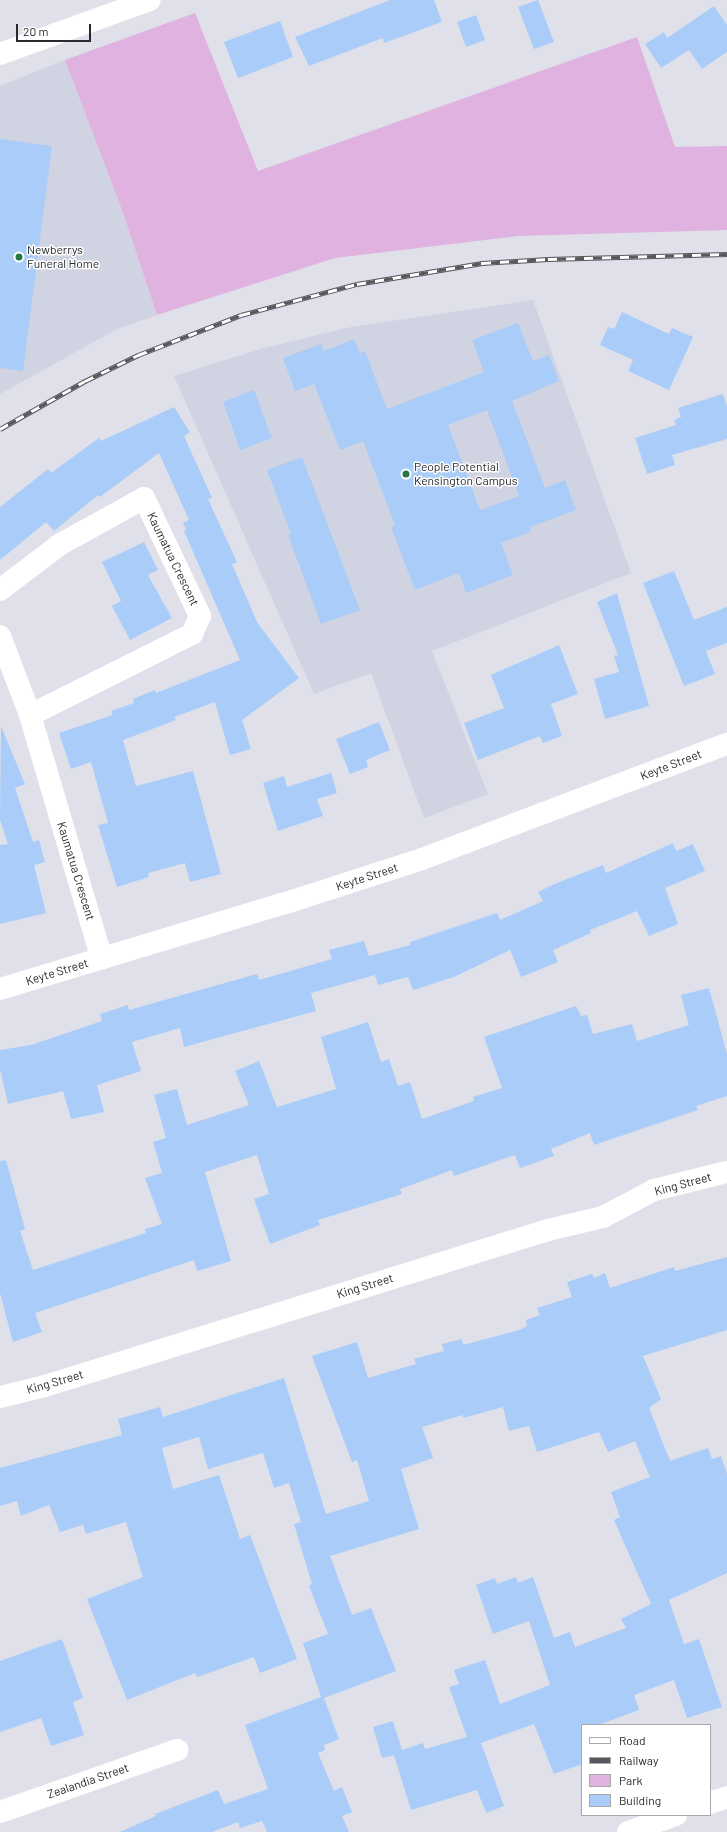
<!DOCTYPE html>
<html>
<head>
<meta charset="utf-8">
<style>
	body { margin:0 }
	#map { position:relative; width:727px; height:1832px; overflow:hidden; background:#dfe0e9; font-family:Barlow,sans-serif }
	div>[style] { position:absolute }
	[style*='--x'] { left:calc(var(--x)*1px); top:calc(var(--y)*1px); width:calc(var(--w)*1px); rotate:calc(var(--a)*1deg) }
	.built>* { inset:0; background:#d0d3e1 }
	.green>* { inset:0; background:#e0b2df }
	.building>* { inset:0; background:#a9cdf8 }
	.minor>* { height:22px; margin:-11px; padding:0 11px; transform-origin:11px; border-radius:11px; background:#fff }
	.rail>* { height:4.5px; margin-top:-2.25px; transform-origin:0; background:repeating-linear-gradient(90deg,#fff 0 9px,#57585d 0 18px); box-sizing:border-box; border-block:1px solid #57585d }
	.dots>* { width:11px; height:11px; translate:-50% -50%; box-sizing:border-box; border:2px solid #fff; border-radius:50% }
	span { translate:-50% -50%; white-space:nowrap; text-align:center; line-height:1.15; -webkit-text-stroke:3px #fff; paint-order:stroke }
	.poi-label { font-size:12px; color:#28292c }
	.left { translate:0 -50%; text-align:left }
	.street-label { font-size:12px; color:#28292c }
	.legend { position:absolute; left:581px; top:1724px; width:130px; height:92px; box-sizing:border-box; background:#fff; border:1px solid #a9a9ab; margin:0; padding:5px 7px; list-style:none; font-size:12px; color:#28292c }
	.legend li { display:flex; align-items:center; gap:8px; height:20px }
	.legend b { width:20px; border:1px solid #a9a9ab }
	.scale { position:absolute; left:16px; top:24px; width:75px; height:18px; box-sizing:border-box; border:2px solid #28292c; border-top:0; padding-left:5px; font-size:12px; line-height:14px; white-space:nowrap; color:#28292c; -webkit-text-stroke:3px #fff; paint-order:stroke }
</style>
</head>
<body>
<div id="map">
	<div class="built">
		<div style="clip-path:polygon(65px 60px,122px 210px,157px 315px,117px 329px,0 394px,0 86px)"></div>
		<div style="clip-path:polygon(533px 300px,631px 573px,432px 651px,488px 794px,424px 818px,371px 673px,314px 694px,174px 376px,264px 348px,351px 327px)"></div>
	</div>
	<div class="green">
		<div style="clip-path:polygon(195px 13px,258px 171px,637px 37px,675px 147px,727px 146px,727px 230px,518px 236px,335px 258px,157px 315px,122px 210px,65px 60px)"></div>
	</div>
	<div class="building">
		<div style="clip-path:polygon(390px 0,434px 0,442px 22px,384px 43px,383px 38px,309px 66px,295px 37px)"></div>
		<div style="clip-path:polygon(538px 0,554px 42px,534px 49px,518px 7px)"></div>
		<div style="clip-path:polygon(714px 6px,727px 25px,727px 52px,702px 69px,689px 50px,661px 68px,645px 44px,664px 32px,667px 38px)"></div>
		<div style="clip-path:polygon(476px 15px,485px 40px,466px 47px,457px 22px)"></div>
		<div style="clip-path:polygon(280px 21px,293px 57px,238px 78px,224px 42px)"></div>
		<div style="clip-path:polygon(0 139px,52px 146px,23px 371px,0 368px)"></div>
		<div style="clip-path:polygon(622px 312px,669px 334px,672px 328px,693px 337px,669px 390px,628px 371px,633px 360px,600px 345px,608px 327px,614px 329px)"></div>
		<div style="clip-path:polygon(evenodd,518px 323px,533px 361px,549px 355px,559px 381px,512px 401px,545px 488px,565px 480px,576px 510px,530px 527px,531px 532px,501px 543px,513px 575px,466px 593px,459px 573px,415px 590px,391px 527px,395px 525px,363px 441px,340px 450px,314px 384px,295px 391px,283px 358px,321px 344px,324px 351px,354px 339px,360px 353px,365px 351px,387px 409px,484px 372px,472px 340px,518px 323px,487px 410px,519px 496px,480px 510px,448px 425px,487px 410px)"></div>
		<div style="clip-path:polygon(254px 390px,272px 438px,240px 450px,223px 402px)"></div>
		<div style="clip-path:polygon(723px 394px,727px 406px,727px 439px,672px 455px,675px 465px,647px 474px,635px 438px,676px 425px,674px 420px,681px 417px,678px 408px)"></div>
		<div style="clip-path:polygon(174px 407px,190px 432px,184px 436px,212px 498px,208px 499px,237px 562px,232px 564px,257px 622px,299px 678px,242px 720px,251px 749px,230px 755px,215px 702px,174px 717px,176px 720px,123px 740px,136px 786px,193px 771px,221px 874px,190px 882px,185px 863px,148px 873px,149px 877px,117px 887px,98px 825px,108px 823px,91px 762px,71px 769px,59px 733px,113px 715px,111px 711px,134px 703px,133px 699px,155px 690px,156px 693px,240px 660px,184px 531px,186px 529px,183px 523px,189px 520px,159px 453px,100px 497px,98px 495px,54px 531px,46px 522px,0 560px,0 507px,48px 469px,51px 473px,99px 438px,101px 441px)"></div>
		<div style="clip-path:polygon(302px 457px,360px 610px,321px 624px,288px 535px,291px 534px,267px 470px)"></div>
		<div style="clip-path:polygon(144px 542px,158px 570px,148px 575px,172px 618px,130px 640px,112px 606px,121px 601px,102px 562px)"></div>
		<div style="clip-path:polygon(674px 571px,694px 620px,727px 607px,727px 643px,706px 651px,715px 674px,684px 686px,643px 583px)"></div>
		<div style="clip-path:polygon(617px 593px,649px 706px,605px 719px,594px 679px,619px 672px,614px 656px,618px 655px,597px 602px)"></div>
		<div style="clip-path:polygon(559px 645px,578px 694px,551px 704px,562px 736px,543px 743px,540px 736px,478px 760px,464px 723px,504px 708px,491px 675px)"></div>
		<div style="clip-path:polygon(379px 722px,390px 750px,366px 760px,368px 767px,350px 774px,336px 739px)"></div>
		<div style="clip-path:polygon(1px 726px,25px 784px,15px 788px,33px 842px,39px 840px,45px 862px,34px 865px,46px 913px,0 924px,0 845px,8px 844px,0 820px)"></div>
		<div style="clip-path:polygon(331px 773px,337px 793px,317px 799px,323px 816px,278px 831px,263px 783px,284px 776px,287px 787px)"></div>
		<div style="clip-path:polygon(673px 843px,676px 851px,693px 844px,705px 871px,665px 888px,678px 924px,649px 936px,637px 911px,590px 930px,591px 933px,553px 950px,558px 962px,521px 977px,510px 950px,454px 977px,413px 990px,408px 977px,378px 985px,375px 975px,311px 993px,316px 1011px,184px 1047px,180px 1028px,132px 1042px,141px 1071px,97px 1085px,104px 1112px,71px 1119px,63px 1091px,8px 1104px,0 1069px,0 1050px,31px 1045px,102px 1021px,100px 1014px,128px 1005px,129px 1010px,257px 974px,259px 980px,332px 959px,329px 950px,364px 941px,369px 956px,410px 945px,410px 942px,497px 913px,500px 920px,543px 901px,538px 892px,557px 883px,603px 865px,606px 873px)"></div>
		<div style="clip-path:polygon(709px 988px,727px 1054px,727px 1096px,696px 1106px,698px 1110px,594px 1145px,590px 1133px,551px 1149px,554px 1156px,520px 1168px,515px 1155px,454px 1176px,452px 1170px,400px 1189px,402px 1194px,318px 1220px,320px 1225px,270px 1244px,254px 1199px,269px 1194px,257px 1155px,205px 1172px,231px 1261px,197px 1271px,194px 1260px,35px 1313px,42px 1332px,13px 1342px,0 1293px,0 1161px,6px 1160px,25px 1229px,20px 1231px,33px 1270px,146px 1233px,145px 1229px,162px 1224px,145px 1178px,162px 1173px,153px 1142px,166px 1138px,154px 1095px,177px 1089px,187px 1125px,249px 1105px,235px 1071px,259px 1061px,277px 1107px,336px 1089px,321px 1037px,368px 1022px,381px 1062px,389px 1059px,398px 1086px,410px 1082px,422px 1119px,474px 1101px,473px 1097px,502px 1088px,484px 1037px,576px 1006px,581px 1016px,587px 1015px,593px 1034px,632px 1024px,637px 1041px,689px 1025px,681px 995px)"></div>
		<div style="clip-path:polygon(727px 1257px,727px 1330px,643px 1356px,661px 1399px,649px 1408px,670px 1461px,708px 1448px,712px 1459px,721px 1456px,727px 1474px,727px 1573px,669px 1600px,684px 1644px,699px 1639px,722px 1707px,687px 1718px,674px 1680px,634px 1695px,639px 1710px,598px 1725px,582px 1725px,582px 1764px,554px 1774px,534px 1724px,481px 1743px,504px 1806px,486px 1813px,477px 1790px,411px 1810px,394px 1755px,382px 1758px,373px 1727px,393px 1721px,402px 1750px,423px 1743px,425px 1749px,467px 1737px,449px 1687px,459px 1684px,454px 1670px,485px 1660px,500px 1704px,550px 1685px,529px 1621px,493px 1634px,476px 1585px,495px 1578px,497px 1584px,516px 1577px,518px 1583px,533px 1577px,554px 1638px,570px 1632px,575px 1647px,626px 1628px,621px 1619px,651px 1604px,614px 1520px,620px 1517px,611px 1492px,650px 1477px,635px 1441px,608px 1452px,599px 1432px,537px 1452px,529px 1426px,509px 1431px,503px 1407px,463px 1418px,463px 1415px,422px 1427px,433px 1458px,401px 1469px,419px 1529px,330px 1556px,352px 1615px,371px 1608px,396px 1671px,324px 1698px,339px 1739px,324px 1745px,325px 1750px,318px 1753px,334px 1791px,342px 1787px,352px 1812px,342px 1816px,349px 1832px,267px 1832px,262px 1821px,240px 1828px,238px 1822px,212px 1832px,120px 1832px,156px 1816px,155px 1814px,218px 1790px,224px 1804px,268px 1789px,245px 1725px,321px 1697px,303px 1643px,328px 1634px,309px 1586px,312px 1584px,294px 1524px,301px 1522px,289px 1483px,274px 1488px,263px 1453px,208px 1469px,199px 1437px,162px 1448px,173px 1489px,219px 1475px,240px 1539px,250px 1535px,297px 1659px,260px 1673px,254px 1657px,197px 1677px,195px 1673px,127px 1700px,87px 1599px,143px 1577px,126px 1522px,86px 1534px,83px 1525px,60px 1532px,49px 1505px,21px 1516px,17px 1501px,0 1506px,0 1468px,122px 1435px,118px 1419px,160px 1407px,163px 1417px,284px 1378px,326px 1514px,369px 1501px,357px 1460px,352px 1462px,312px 1356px,357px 1342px,368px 1378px,416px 1364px,414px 1359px,444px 1351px,442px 1344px,462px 1339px,463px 1345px,519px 1330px,527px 1326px,526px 1320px,540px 1315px,537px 1308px,572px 1297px,567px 1282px,592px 1274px,594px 1278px,605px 1273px,610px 1288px,674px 1267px,675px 1271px)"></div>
		<div style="clip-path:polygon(62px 1639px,83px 1698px,73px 1702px,84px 1735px,51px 1746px,41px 1718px,0 1732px,0 1661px)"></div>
	</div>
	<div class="minor">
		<div style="--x:0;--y:54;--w:159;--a:-19.8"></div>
		<div style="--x:0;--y:590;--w:74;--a:-37.3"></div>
		<div style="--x:59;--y:545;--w:97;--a:-28.9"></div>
		<div style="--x:144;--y:498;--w:131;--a:64.6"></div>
		<div style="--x:200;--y:616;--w:20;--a:114"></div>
		<div style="--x:192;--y:634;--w:181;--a:153.4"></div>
		<div style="--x:0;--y:636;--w:85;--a:69.2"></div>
		<div style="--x:30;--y:715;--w:254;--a:73.6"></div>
		<div style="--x:0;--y:989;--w:302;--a:-16.8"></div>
		<div style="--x:289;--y:902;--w:140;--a:-17.9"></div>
		<div style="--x:422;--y:859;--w:326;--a:-20.7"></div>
		<div style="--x:0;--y:1397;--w:46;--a:-13.7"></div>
		<div style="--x:45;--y:1386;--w:527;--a:-17.23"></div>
		<div style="--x:548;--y:1230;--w:57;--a:-13.3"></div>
		<div style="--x:603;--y:1217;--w:58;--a:-27.9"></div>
		<div style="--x:654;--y:1190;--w:75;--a:-13.9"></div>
		<div style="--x:710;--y:1803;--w:18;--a:-19"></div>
		<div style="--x:0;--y:1812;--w:188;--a:-19.3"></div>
		<div style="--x:628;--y:1832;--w:51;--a:-19.5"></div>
	</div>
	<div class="rail">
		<div style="--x:0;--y:429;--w:98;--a:-29.5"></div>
		<div style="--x:85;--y:381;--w:59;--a:-26.1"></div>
		<div style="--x:138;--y:355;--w:110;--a:-21.2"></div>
		<div style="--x:241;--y:315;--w:120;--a:-15"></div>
		<div style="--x:357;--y:284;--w:127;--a:-9.5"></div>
		<div style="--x:482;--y:263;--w:66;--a:-3.5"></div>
		<div style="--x:548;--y:259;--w:179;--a:-1.6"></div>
	</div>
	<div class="dots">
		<div style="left:19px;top:257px;background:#277646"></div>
		<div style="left:406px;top:474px;background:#277646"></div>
	</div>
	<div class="poi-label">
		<span class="left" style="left:27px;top:257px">Newberrys<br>Funeral Home</span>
		<span class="left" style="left:414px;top:474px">People Potential<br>Kensington Campus</span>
	</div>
	<div class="street-label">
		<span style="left:173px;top:559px;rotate:64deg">Kaumatua Crescent</span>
		<span style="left:671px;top:765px;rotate:-21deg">Keyte Street</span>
		<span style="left:76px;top:871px;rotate:73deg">Kaumatua Crescent</span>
		<span style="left:367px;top:877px;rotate:-18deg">Keyte Street</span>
		<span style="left:57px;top:972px;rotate:-17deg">Keyte Street</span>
		<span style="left:683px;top:1184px;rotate:-15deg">King Street</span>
		<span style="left:365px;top:1286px;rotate:-17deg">King Street</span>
		<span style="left:55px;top:1382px;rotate:-16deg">King Street</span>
		<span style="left:88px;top:1781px;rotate:-19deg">Zealandia Street</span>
	</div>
	<ul class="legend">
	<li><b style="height:5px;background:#fff"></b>Road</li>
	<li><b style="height:5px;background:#57585d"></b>Railway</li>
	<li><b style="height:11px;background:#e0b2df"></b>Park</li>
	<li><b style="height:11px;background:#a9cdf8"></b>Building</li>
	</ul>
	<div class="scale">20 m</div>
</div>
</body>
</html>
